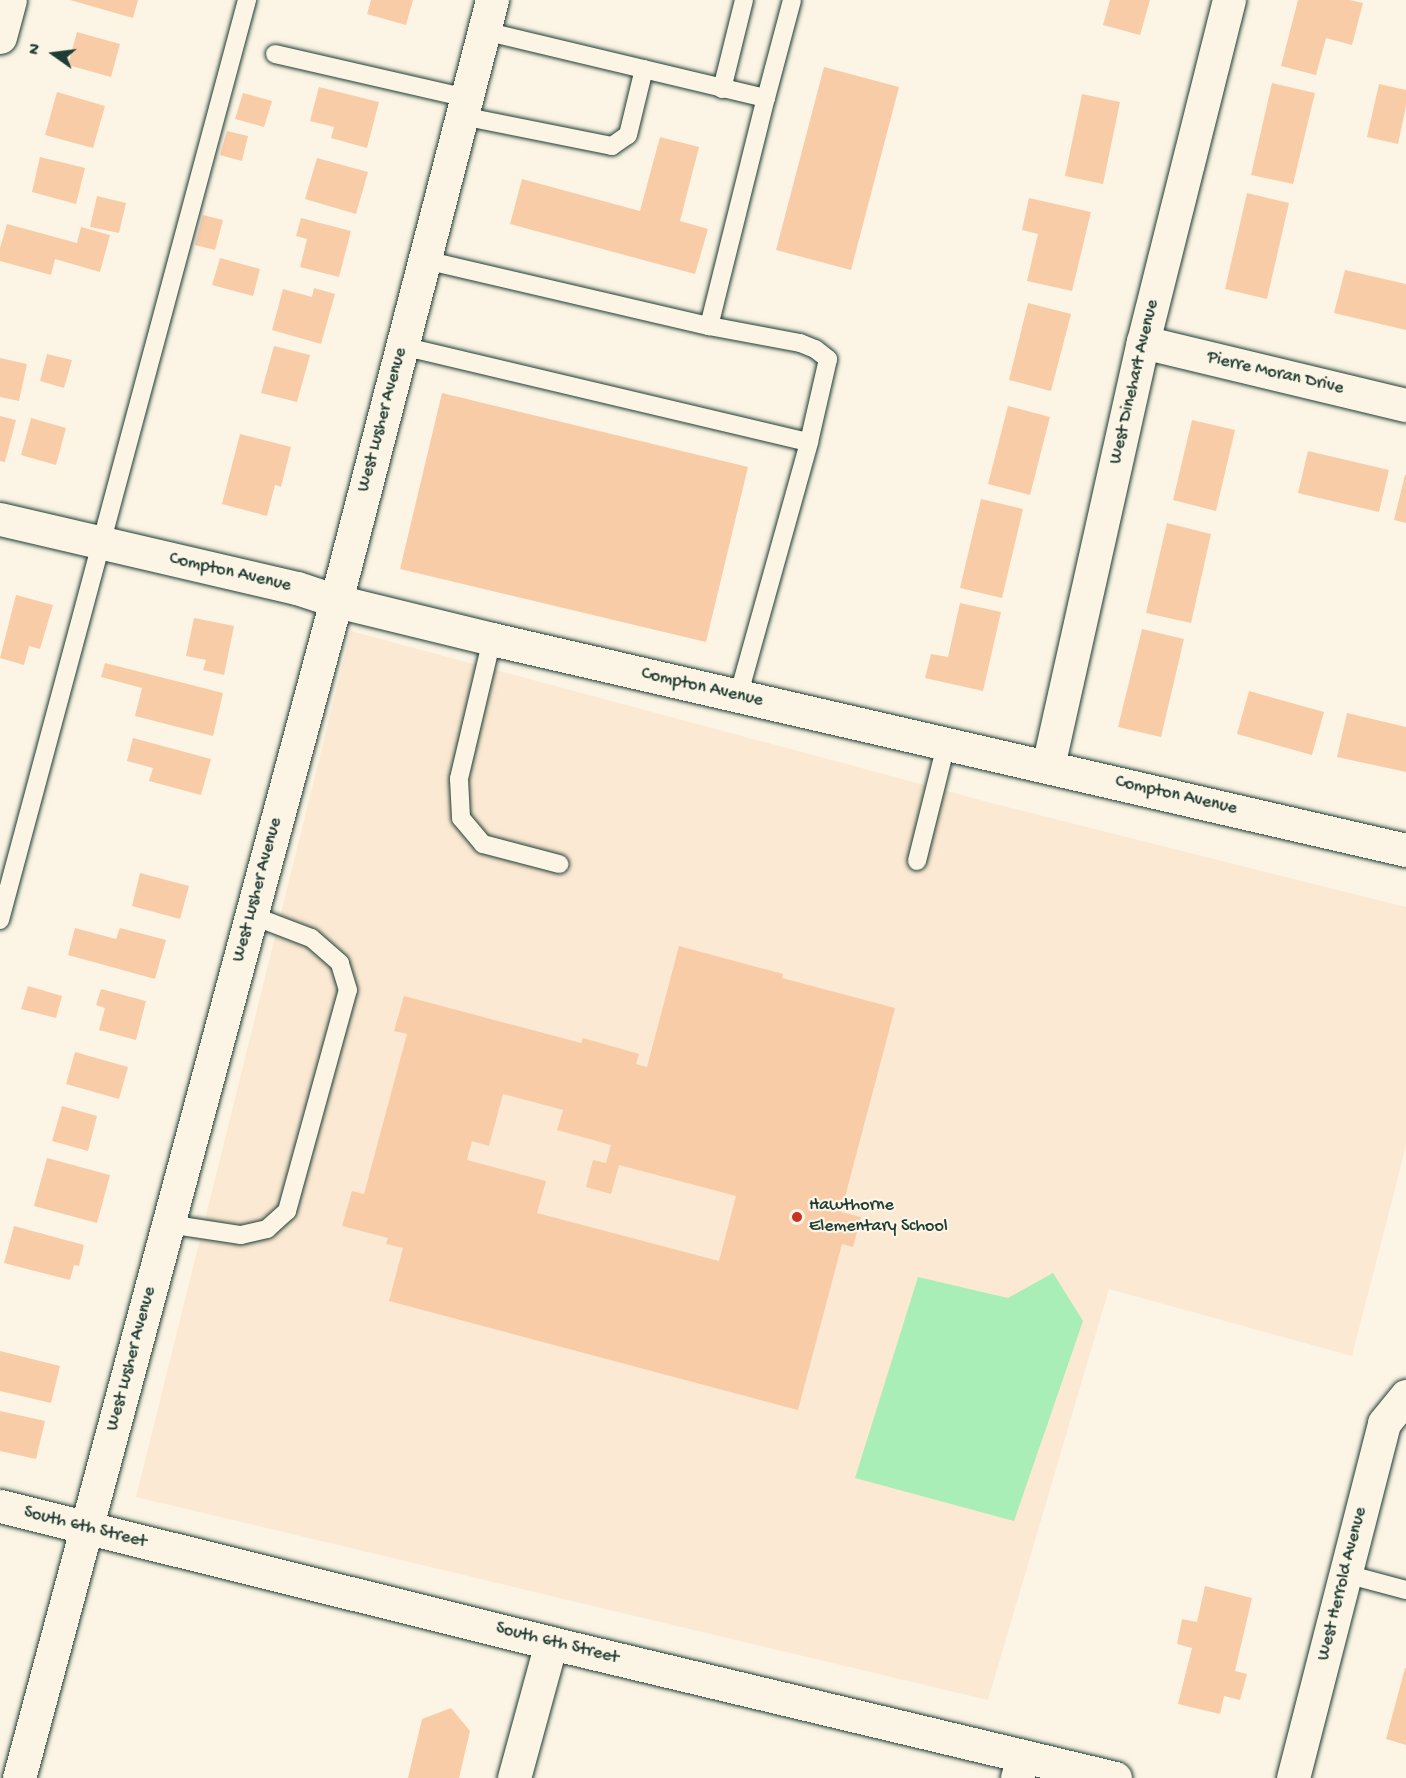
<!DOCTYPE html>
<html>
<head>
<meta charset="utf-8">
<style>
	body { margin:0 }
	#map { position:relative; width:1406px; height:1778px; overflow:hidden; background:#fcf5e5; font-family:"Gochi Hand",sans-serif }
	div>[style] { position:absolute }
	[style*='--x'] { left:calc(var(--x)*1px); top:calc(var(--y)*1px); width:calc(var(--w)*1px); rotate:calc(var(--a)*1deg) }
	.built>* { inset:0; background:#fbe9d3 }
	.green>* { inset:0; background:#a9edb7 }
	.building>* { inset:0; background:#f9cca8 }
	.roads { filter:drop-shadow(0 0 2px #1f3d34) drop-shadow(0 0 2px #1f3d34) }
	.service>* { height:18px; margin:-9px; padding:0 9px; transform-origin:9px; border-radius:9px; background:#fcf5e5 }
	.minor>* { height:33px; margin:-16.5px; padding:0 16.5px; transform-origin:16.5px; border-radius:16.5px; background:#fcf5e5 }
	.tertiary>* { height:33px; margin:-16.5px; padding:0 16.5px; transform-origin:16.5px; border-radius:16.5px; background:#fcf5e5 }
	.primary>* { height:33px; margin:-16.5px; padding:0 16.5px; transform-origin:16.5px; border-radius:16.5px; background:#fcf5e5 }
	.dots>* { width:16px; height:16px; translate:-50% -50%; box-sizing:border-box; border:3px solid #fcf5e5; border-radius:50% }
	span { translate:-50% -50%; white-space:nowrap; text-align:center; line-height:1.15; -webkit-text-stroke:4.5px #fcf5e5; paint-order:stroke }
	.street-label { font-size:18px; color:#1f3d34 }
	.poi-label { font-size:18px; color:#1f3d34 }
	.left { translate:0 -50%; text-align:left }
	.north { position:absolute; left:24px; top:24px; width:60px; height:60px; -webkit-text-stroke:4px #fcf5e5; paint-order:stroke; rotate:284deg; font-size:16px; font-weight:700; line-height:24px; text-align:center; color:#1f3d34 }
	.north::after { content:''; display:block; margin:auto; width:21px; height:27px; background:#1f3d34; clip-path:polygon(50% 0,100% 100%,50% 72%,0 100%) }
</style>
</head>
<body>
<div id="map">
	<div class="built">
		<div style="clip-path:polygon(351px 631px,999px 805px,1406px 907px,1406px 1146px,1352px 1356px,1109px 1289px,988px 1700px,136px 1497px)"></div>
	</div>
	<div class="green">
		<div style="clip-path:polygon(1053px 1273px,1083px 1321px,1014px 1521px,855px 1478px,918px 1277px,1008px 1298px)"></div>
	</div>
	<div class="building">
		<div style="clip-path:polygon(70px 0,138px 0,133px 18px)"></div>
		<div style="clip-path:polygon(371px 0,413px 0,406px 25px,367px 14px)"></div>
		<div style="clip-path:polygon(1110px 0,1150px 0,1140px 35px,1103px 25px)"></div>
		<div style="clip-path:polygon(1298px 0,1350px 0,1363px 3px,1352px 45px,1326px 38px,1316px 75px,1281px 66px)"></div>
		<div style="clip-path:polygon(77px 32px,120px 44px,111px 77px,68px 65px)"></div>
		<div style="clip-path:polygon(824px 67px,899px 87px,851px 270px,776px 250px)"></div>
		<div style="clip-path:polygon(1272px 83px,1315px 93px,1293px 184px,1251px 175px)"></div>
		<div style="clip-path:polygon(1379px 84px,1406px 90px,1406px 106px,1398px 144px,1367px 137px)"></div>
		<div style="clip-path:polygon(319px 87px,379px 102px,367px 148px,331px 138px,334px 127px,310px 121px)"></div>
		<div style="clip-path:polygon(57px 92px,105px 106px,93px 148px,45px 135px)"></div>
		<div style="clip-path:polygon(243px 93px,272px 101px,264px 127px,235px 119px)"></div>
		<div style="clip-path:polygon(1082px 94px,1120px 102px,1103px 184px,1065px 176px)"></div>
		<div style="clip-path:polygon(227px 131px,248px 136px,242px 161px,220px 155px)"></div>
		<div style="clip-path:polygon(660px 137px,699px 147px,680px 221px,708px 229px,695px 274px,510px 224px,522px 179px,640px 211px)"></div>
		<div style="clip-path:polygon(40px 157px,85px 168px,76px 204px,32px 192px)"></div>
		<div style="clip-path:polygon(317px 158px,368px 172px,356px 214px,305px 199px)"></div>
		<div style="clip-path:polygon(1247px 193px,1289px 203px,1267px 299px,1225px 289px)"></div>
		<div style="clip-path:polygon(97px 196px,126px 203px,119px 233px,90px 227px)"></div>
		<div style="clip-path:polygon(1029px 198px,1091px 212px,1072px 291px,1027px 281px,1038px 234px,1022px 230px)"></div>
		<div style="clip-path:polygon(203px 215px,223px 220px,215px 250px,195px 245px)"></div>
		<div style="clip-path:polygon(301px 218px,351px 231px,339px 277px,300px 267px,307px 239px,296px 236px)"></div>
		<div style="clip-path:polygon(7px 224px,77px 243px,81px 227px,110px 235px,100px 272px,55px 259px,51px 275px,0 261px,0 248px)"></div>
		<div style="clip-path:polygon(220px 258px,260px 269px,253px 296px,212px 285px)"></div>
		<div style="clip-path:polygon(1345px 270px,1406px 284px,1406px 330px,1334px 313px)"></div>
		<div style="clip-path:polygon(314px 288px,335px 294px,321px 344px,272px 330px,283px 289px,312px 297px)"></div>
		<div style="clip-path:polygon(1028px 303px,1071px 314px,1051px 391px,1009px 380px)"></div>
		<div style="clip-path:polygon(274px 346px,310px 355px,297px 402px,261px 393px)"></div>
		<div style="clip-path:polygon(47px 354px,72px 360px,64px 388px,40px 381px)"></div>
		<div style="clip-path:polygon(0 358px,27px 364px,19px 401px,0 397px)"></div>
		<div style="clip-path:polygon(442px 393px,748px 467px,706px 642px,400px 569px)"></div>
		<div style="clip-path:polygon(1008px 406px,1050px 417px,1030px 495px,988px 484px)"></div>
		<div style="clip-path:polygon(0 416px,16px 420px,5px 462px,0 461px)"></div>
		<div style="clip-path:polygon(31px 418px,66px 428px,56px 465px,21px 455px)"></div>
		<div style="clip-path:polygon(1192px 420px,1235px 430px,1216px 511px,1173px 500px)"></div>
		<div style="clip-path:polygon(240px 434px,291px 447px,281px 487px,275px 485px,267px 516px,222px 504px)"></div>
		<div style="clip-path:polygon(1308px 451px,1389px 470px,1379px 512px,1298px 493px)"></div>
		<div style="clip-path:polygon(1405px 475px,1406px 475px,1406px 523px,1394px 520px)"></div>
		<div style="clip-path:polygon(981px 499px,1023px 509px,1002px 598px,960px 588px)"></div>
		<div style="clip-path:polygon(1167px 523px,1211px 534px,1191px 623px,1146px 613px)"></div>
		<div style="clip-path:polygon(16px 595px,53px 605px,40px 649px,29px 646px,24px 665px,0 658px)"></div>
		<div style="clip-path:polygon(960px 603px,1001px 612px,983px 691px,925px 678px,931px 654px,948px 657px)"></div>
		<div style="clip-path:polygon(194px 618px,234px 626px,224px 675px,203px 670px,206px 660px,186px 656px)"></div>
		<div style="clip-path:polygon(1142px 629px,1184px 639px,1161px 737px,1118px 727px)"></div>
		<div style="clip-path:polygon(105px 663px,223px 693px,213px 736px,135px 716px,142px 688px,101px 677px)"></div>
		<div style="clip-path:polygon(1249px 691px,1324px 712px,1312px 755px,1237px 734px)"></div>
		<div style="clip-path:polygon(1347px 713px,1406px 727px,1406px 772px,1337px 757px)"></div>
		<div style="clip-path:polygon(133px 738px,211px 759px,201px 795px,149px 781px,153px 768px,127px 761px)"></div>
		<div style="clip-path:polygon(140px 873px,189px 886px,180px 919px,132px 906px)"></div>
		<div style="clip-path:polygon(75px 928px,116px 939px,120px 928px,166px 940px,155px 979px,68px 955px)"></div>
		<div style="clip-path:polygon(evenodd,679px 946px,783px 974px,782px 978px,895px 1008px,841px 1212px,861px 1217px,853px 1247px,842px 1244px,798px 1410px,389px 1301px,403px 1248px,386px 1244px,388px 1238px,342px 1226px,352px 1191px,364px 1194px,407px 1034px,394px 1031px,404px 996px,581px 1043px,583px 1038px,639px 1054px,636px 1064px,647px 1067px,679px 946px,503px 1094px,563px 1110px,557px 1130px,611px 1145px,606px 1163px,593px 1160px,586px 1187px,611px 1194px,619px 1165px,736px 1196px,719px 1261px,537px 1213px,546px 1181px,467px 1160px,472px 1141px,489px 1146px,503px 1094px)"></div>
		<div style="clip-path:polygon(28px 986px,62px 996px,56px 1018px,21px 1009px)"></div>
		<div style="clip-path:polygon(101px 989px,146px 1001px,136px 1040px,99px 1030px,105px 1008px,96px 1005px)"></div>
		<div style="clip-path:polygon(75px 1052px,128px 1067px,119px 1099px,66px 1084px)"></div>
		<div style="clip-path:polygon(62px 1106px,97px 1116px,88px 1151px,52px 1141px)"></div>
		<div style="clip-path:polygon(47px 1158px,110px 1175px,97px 1223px,34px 1206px)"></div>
		<div style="clip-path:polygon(14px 1226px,84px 1245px,79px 1266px,74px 1265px,70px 1280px,4px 1263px)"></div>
		<div style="clip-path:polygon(0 1351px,60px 1366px,51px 1403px,0 1391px)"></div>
		<div style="clip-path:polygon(0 1411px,45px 1421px,36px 1459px,0 1451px)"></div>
		<div style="clip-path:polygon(1205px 1586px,1252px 1598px,1235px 1671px,1247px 1674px,1240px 1700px,1224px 1696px,1220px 1714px,1178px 1704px,1192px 1648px,1177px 1644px,1182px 1619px,1197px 1622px)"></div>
		<div style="clip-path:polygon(1405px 1668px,1406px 1668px,1406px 1745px,1386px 1739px)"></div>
		<div style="clip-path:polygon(451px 1708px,470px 1731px,459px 1778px,408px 1778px,422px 1719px)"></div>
	</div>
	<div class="roads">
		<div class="service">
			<div style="--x:484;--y:31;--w:290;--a:13.4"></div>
			<div style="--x:766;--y:98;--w:101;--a:-75.1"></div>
			<div style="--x:275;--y:54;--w:197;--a:12.9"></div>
			<div style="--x:722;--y:89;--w:92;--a:-76.1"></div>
			<div style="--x:462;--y:116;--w:153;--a:11.3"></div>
			<div style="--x:612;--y:146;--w:19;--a:-35"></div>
			<div style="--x:628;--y:135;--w:68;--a:-76.4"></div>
			<div style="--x:425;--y:260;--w:292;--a:13.1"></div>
			<div style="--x:402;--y:346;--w:418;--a:13.3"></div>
			<div style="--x:809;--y:442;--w:85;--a:-77.1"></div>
			<div style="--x:828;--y:359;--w:16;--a:-142"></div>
			<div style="--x:815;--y:349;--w:16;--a:-158"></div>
			<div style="--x:800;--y:343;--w:93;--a:-169.4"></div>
			<div style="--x:709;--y:326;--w:235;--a:-76"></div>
			<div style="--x:492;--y:639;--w:144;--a:103.3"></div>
			<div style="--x:459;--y:779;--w:39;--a:87"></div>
			<div style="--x:461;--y:818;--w:34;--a:50"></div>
			<div style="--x:483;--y:844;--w:79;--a:14.7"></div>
			<div style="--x:738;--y:697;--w:265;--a:-74.4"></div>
			<div style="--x:917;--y:861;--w:120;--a:-76"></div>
			<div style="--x:0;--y:920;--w:953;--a:-74.97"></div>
			<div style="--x:168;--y:1224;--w:74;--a:8.6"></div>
			<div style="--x:241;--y:1235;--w:27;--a:-13"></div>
			<div style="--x:267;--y:1229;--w:27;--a:-42"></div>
			<div style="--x:287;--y:1211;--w:229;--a:-74.6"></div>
			<div style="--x:348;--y:990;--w:28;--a:-107"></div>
			<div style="--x:340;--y:963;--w:38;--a:-139"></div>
			<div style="--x:311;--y:938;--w:64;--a:-159"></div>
			<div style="--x:1346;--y:1574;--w:62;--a:14.9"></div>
		</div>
		<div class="minor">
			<div style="--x:0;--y:37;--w:38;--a:-75"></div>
			<div style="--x:1143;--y:342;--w:270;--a:13.5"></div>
			<div style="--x:0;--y:519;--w:305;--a:13.1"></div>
			<div style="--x:297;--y:588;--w:41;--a:18.4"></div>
			<div style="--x:336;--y:601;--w:161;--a:13.7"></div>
			<div style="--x:492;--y:639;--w:938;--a:13"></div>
			<div style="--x:1048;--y:766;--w:435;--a:-77.4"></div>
			<div style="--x:1143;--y:342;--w:353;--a:-75.9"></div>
			<div style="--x:514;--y:1778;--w:140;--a:-74.7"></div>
			<div style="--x:1017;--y:1778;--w:22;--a:-74"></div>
			<div style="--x:1293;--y:1778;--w:366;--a:-75.6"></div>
			<div style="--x:1384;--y:1423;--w:35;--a:-51"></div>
		</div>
		<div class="tertiary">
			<div style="--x:0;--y:1506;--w:568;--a:13.96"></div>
			<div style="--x:551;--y:1643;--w:580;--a:13.46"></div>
		</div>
		<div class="primary">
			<div style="--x:19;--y:1778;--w:1219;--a:-74.93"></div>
			<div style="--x:336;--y:601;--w:621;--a:-75.45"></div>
		</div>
	</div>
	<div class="dots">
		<div style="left:797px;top:1217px;background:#c8321e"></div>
	</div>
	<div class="street-label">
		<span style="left:1275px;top:374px;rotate:13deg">Pierre Moran Drive</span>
		<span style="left:1135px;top:382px;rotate:-77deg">West Dinehart Avenue</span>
		<span style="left:383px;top:420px;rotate:-75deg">West Lusher Avenue</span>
		<span style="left:230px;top:573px;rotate:13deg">Compton Avenue</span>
		<span style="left:702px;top:688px;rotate:13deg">Compton Avenue</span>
		<span style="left:1176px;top:796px;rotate:13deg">Compton Avenue</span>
		<span style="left:258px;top:890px;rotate:-75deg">West Lusher Avenue</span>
		<span style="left:132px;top:1359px;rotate:-75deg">West Lusher Avenue</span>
		<span style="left:85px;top:1528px;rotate:14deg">South 6th Street</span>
		<span style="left:1343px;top:1584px;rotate:-76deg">West Herrold Avenue</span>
		<span style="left:557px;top:1644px;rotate:14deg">South 6th Street</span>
	</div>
	<div class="poi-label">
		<span class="left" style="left:809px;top:1217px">Hawthorne<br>Elementary School</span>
	</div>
	<div class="north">N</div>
</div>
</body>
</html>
